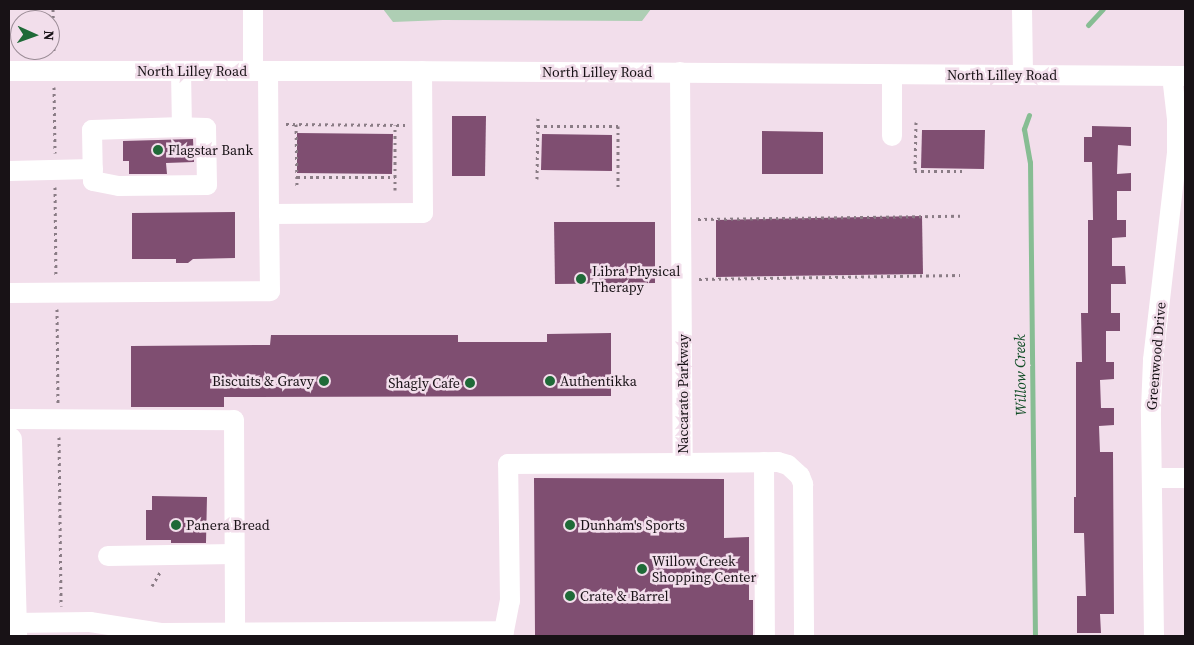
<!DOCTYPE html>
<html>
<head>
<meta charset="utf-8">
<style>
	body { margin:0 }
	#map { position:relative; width:1194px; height:645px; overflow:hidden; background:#f2deeb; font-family:"Source Serif 4",serif }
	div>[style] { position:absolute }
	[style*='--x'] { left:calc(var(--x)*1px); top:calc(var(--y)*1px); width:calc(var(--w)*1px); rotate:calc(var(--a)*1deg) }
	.green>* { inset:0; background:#aeceb4 }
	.stream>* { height:5px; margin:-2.5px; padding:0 2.5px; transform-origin:2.5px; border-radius:2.5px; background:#87bd93 }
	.building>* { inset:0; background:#7f4e71 }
	.path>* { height:3px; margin-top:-1.5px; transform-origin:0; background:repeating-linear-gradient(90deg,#8a7c85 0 2.5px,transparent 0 6.5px) }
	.minor>* { height:20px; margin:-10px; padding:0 10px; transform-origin:10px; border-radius:10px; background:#fff }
	.major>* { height:26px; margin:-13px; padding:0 13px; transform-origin:13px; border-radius:13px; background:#fff }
	.dots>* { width:14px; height:14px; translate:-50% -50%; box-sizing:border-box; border:2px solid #f2deeb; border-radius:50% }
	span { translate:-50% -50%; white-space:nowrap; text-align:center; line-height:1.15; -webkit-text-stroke:5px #f2deeb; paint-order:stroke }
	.street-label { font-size:14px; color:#181216 }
	.poi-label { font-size:14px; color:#181216 }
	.left { translate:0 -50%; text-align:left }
	.right { translate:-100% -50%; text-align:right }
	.water-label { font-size:15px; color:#0e4c24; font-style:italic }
	.frame { position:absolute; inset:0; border:10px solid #181216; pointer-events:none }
	.north { position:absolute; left:10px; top:10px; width:50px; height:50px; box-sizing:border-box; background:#f2deeb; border:1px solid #9b8c96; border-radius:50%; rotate:92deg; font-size:14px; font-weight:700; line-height:20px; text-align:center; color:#181216 }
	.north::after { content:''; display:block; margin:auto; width:18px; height:22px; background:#1f6a38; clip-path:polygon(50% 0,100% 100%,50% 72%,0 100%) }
</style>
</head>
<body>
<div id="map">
	<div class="green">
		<div style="clip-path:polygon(383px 9px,651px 9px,642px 21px,443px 20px,393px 22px)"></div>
	</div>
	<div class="stream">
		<div style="--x:1088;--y:25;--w:22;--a:-47"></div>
		<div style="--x:1029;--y:115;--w:15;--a:110"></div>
		<div style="--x:1024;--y:129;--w:34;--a:80"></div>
		<div style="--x:1030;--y:162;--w:474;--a:89.4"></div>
	</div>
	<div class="building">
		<div style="clip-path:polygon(452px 116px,486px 116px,485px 176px,452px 176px)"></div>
		<div style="clip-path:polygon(1092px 126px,1131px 127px,1131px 146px,1118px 145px,1117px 174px,1131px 173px,1131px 191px,1117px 191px,1117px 220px,1126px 220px,1126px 237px,1112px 238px,1112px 266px,1125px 266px,1126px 284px,1111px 284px,1111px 313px,1120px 313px,1120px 331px,1106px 331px,1106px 362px,1114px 362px,1114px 379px,1100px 380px,1101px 408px,1114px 408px,1114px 425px,1099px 426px,1100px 452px,1113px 452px,1114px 614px,1100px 614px,1101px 633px,1077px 633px,1077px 596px,1086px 596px,1084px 533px,1074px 533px,1074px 497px,1076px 497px,1076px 362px,1082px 362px,1081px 313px,1088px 313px,1088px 220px,1093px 220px,1092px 162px,1084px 162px,1084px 137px,1092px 137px)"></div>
		<div style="clip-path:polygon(922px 130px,985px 130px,984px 169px,921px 168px)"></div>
		<div style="clip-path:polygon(762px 131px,823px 132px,823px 174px,762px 174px)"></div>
		<div style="clip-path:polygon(297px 133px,393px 134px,392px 174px,297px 173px)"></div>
		<div style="clip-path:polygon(542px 134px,612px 135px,612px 171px,541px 170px)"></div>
		<div style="clip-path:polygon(193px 139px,194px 162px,166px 163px,167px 174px,129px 174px,129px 161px,123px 161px,123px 141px)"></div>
		<div style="clip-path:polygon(235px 212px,235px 258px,193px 259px,188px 263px,176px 263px,176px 259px,132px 259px,132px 213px)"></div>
		<div style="clip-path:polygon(922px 216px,923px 274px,716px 277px,716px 220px)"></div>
		<div style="clip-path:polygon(554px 222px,655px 222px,655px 283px,555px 284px)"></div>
		<div style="clip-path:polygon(611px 333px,611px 396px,224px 397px,224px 407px,131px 407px,131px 346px,270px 345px,271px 335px,458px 335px,458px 342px,547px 342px,547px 334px)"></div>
		<div style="clip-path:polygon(534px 478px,724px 479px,724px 538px,749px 537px,749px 600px,753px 600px,753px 636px,535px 636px)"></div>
		<div style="clip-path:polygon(152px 496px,207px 497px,206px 543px,171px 543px,171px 540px,146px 540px,146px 510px,152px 510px)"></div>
	</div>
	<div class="path">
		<div style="--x:53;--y:9;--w:44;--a:88.7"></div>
		<div style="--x:54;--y:87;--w:66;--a:89.1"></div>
		<div style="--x:916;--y:122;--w:49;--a:91.2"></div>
		<div style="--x:915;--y:171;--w:47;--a:0"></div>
		<div style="--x:286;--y:124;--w:119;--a:0.5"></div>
		<div style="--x:296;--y:124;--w:64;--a:89.1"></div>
		<div style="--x:538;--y:126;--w:80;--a:0"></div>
		<div style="--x:618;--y:126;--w:63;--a:90"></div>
		<div style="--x:297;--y:177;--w:98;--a:0"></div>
		<div style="--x:537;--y:179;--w:61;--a:-89.1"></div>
		<div style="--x:55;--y:187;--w:89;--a:89.4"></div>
		<div style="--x:395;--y:190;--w:65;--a:-90"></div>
		<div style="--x:698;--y:219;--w:262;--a:-0.7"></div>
		<div style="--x:699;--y:279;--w:261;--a:-0.9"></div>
		<div style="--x:57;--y:309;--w:94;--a:89.4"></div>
		<div style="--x:59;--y:437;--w:169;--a:89.3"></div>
		<div style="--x:152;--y:586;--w:16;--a:-60"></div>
	</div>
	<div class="minor">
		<div style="--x:253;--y:9;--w:62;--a:90"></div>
		<div style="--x:1022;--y:9;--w:66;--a:89.1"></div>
		<div style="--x:9;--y:71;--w:387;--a:0"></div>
		<div style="--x:396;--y:71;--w:789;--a:0.36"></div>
		<div style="--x:181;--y:71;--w:56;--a:89"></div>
		<div style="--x:182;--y:127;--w:90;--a:178.1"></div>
		<div style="--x:92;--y:130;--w:51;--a:88.9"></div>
		<div style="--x:93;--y:181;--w:26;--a:11"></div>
		<div style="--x:119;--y:186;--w:88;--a:-0.7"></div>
		<div style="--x:207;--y:185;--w:57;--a:-91"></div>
		<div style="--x:206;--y:128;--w:24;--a:-178"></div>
		<div style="--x:268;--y:71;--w:143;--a:89.6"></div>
		<div style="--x:269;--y:214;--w:154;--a:-0.4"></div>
		<div style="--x:423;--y:213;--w:142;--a:-90.4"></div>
		<div style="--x:680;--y:72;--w:391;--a:89.6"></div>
		<div style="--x:683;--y:463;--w:95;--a:-0.6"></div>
		<div style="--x:778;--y:462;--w:10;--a:17"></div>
		<div style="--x:788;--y:465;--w:16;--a:43"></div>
		<div style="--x:800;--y:476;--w:9;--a:69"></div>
		<div style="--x:803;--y:484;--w:152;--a:89.6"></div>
		<div style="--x:892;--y:136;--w:61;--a:-90"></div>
		<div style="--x:9;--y:171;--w:84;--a:-1.4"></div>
		<div style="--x:9;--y:293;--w:261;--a:-0.4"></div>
		<div style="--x:270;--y:291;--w:77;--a:-90.7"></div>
		<div style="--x:9;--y:419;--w:225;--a:0.3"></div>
		<div style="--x:234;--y:420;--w:216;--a:89.7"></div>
		<div style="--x:764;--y:462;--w:174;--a:89.7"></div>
		<div style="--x:1152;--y:478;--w:33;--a:0"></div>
		<div style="--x:108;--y:556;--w:126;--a:-0.9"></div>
		<div style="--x:14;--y:623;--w:76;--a:-0.8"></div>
		<div style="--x:90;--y:622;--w:73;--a:8.7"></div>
		<div style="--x:162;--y:633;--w:342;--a:-0.3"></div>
		<div style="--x:503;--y:636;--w:36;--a:-79"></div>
		<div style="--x:510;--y:601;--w:137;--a:-90.8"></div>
		<div style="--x:508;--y:464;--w:175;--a:-0.3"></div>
		<div style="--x:1154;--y:636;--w:226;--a:-90.8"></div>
		<div style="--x:1151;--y:410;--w:50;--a:-87.7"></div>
		<div style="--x:1153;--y:360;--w:207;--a:-83.4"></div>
		<div style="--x:1177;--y:154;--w:35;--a:-90"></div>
		<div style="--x:1177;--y:119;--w:43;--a:-96.6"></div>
	</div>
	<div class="major">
		<div style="--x:9;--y:440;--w:196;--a:88.5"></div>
	</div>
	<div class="dots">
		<div style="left:158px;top:150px;background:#1f6a38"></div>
		<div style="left:581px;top:279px;background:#1f6a38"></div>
		<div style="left:324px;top:381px;background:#1f6a38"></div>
		<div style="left:550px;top:381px;background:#1f6a38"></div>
		<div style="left:470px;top:383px;background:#1f6a38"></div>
		<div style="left:176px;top:525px;background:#1f6a38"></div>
		<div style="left:570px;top:525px;background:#1f6a38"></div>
		<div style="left:642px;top:569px;background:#1f6a38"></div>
		<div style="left:570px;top:596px;background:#1f6a38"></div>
	</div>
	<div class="street-label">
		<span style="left:192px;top:71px">North Lilley Road</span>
		<span style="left:597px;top:72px">North Lilley Road</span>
		<span style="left:1002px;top:75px">North Lilley Road</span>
		<span style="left:1156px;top:356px;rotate:-85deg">Greenwood Drive</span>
		<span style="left:683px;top:394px;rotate:-90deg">Naccarato Parkway</span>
	</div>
	<div class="poi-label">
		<span class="left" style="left:168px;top:150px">Flagstar Bank</span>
		<span class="left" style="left:592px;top:279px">Libra Physical<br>Therapy</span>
		<span class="right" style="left:314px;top:381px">Biscuits &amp; Gravy</span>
		<span class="left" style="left:560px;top:381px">Authentikka</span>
		<span class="right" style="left:460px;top:383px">Shagly Cafe</span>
		<span class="left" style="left:186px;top:525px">Panera Bread</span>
		<span class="left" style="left:580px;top:525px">Dunham's Sports</span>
		<span class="left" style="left:652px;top:569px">Willow Creek<br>Shopping Center</span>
		<span class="left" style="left:580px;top:596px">Crate &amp; Barrel</span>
	</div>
	<div class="water-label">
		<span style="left:1020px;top:375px;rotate:-91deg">Willow Creek</span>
	</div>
	<div class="frame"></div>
	<div class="north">N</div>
</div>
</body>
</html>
